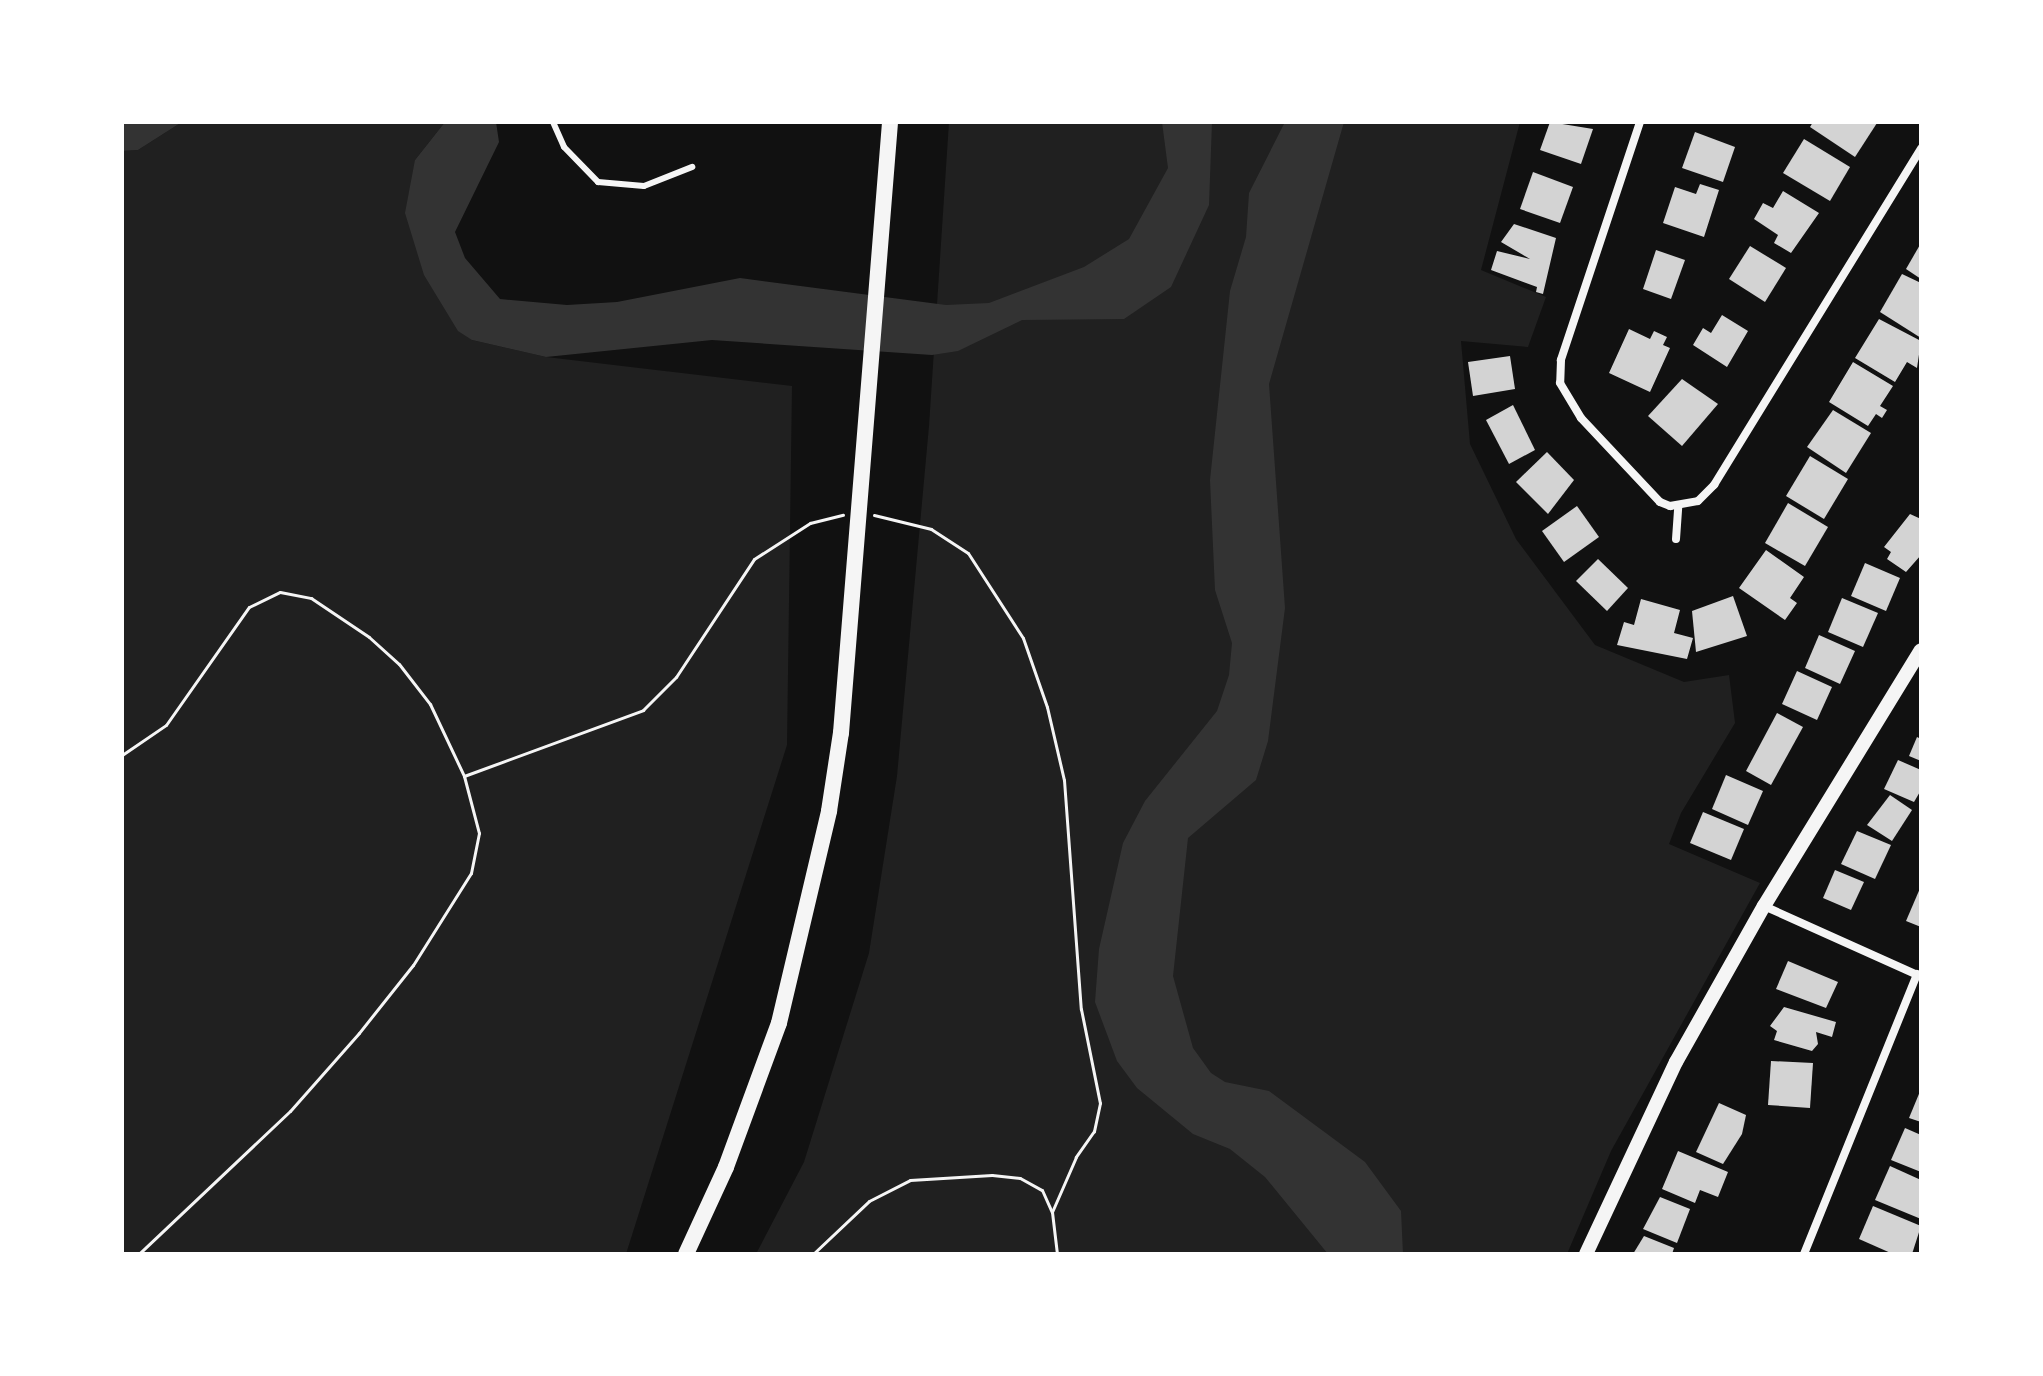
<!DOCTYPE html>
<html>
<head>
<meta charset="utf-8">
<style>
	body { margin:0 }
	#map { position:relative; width:2043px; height:1376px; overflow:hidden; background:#111; font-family:"Roboto Condensed",sans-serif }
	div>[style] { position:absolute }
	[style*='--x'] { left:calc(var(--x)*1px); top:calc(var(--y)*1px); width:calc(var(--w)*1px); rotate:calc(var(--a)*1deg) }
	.green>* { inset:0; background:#202020 }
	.water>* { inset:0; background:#333 }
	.building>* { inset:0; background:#d3d3d3 }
	.path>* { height:3px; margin:-1.5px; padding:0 1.5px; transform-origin:1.5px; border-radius:1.5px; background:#f5f5f5 }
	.service>* { height:6px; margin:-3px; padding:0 3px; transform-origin:3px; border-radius:3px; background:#f5f5f5 }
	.minor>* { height:8px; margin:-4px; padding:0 4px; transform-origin:4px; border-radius:4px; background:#f5f5f5 }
	.tertiary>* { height:14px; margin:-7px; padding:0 7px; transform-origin:7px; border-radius:7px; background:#f5f5f5 }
	.secondary>* { height:16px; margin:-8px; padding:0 8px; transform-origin:8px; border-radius:8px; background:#f5f5f5 }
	span { translate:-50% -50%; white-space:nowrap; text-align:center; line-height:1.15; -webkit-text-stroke:6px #fff; paint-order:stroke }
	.frame { position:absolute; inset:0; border:124px solid #fff; pointer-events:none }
</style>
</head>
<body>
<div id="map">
	<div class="green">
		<div style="clip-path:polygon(182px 122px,445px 122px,415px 160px,472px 340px,546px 357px,792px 386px,787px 745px,626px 1254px,122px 1254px,122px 151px,138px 150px)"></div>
		<div style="clip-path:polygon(949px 122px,1520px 122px,1481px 270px,1546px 297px,1528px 347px,1461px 341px,1470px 444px,1516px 539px,1595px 645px,1684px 682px,1729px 675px,1735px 723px,1681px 813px,1669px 844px,1760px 883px,1611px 1151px,1567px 1254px,756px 1254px,804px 1162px,869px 953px,897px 776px,929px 426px)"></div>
	</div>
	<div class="water">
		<div style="clip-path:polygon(122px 122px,182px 122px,138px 150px,122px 151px)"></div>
		<div style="clip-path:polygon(445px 122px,496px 122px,499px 142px,455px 232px,465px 258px,500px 299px,567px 305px,617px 302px,740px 278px,946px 305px,989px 303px,1084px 267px,1129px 239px,1168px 168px,1162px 122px,1212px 122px,1209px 205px,1171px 287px,1124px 319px,1022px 320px,958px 351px,932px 355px,712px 340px,546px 357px,472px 340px,458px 331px,424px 275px,405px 213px,415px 160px)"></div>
		<div style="clip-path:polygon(1285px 122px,1344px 122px,1269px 384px,1285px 608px,1268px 741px,1256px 780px,1188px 838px,1173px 976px,1193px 1048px,1211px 1073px,1225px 1082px,1269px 1091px,1365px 1162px,1401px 1211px,1403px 1254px,1328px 1254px,1265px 1177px,1230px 1149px,1193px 1134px,1137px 1088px,1117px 1061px,1095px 1002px,1099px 949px,1123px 843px,1145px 801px,1217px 711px,1229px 675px,1232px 643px,1215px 590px,1210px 480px,1230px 291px,1246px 237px,1249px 193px)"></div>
	</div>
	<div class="building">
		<div style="clip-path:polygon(1550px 122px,1593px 129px,1581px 164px,1540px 150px)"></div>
		<div style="clip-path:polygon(1813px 122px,1875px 122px,1877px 123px,1855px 157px,1810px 127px)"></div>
		<div style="clip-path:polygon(1695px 132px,1735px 147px,1723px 182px,1682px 168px)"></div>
		<div style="clip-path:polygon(1804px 139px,1850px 167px,1830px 201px,1783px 173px)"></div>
		<div style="clip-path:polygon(1533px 172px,1573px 187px,1560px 223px,1520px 209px)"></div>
		<div style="clip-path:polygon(1700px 184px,1719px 190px,1704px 237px,1663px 223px,1675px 187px,1696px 194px)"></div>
		<div style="clip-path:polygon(1783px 191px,1819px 213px,1791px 253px,1774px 243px,1778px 235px,1754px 219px,1763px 203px,1773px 208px)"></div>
		<div style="clip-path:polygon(1514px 224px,1556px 238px,1543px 294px,1536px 292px,1537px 287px,1491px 270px,1497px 251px,1530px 259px,1501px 242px)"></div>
		<div style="clip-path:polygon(1921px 243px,1921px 279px,1906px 269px)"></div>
		<div style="clip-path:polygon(1750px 246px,1786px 268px,1765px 302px,1729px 279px)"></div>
		<div style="clip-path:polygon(1656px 250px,1685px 260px,1671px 299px,1643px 289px)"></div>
		<div style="clip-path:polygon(1902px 274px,1921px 283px,1921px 338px,1880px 312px)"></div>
		<div style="clip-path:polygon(1722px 315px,1748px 331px,1727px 367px,1693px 345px,1703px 328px,1711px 333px)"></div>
		<div style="clip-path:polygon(1879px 319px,1921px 341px,1917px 368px,1907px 362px,1895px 382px,1855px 358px)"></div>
		<div style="clip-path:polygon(1629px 329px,1650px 339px,1654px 331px,1667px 337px,1663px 345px,1670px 348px,1650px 392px,1609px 373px)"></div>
		<div style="clip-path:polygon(1510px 356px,1515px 389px,1473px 396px,1468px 362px)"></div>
		<div style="clip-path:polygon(1853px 362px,1893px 386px,1880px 406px,1887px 410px,1882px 418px,1876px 414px,1868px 426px,1829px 402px)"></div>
		<div style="clip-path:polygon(1682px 379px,1718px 404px,1682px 446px,1648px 416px)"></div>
		<div style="clip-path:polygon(1513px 405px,1535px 450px,1509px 464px,1486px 420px)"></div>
		<div style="clip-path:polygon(1833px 410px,1871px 433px,1846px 473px,1807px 447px)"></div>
		<div style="clip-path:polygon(1547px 452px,1574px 480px,1548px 514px,1516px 482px)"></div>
		<div style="clip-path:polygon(1810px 456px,1848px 479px,1824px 519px,1786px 496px)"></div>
		<div style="clip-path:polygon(1788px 503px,1828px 527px,1805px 566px,1765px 543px)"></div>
		<div style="clip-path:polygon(1577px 506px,1599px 537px,1564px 562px,1542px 531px)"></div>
		<div style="clip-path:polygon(1910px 514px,1921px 519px,1921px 555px,1906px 572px,1887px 559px,1891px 552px,1884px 547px)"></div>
		<div style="clip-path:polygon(1766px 550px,1804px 577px,1790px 598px,1797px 603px,1785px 620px,1739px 588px)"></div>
		<div style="clip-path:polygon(1598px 559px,1628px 588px,1607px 611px,1576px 581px)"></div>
		<div style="clip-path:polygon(1865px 563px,1900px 578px,1886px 611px,1851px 596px)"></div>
		<div style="clip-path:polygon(1733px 596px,1747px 636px,1696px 652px,1692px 611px)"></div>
		<div style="clip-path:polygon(1842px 598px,1878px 613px,1863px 647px,1828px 632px)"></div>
		<div style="clip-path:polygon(1641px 599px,1680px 610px,1674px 633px,1693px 638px,1687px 659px,1617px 645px,1624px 622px,1634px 625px)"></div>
		<div style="clip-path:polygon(1819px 635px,1855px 651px,1840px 684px,1805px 668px)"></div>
		<div style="clip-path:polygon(1797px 671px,1832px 687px,1817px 720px,1782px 704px)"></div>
		<div style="clip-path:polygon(1777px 713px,1803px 727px,1771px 785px,1746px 771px)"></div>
		<div style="clip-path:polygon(1917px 737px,1921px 739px,1921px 761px,1909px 756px)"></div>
		<div style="clip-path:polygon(1898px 760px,1921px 770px,1921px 790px,1914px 802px,1884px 789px)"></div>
		<div style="clip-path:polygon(1726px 775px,1763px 791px,1748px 825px,1712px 809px)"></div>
		<div style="clip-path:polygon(1890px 795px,1912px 810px,1892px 841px,1867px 825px)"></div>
		<div style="clip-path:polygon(1703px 812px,1744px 829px,1731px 860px,1690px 843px)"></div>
		<div style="clip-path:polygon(1857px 831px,1891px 845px,1875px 879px,1841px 864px)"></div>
		<div style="clip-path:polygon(1835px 870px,1864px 882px,1851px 910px,1823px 898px)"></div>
		<div style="clip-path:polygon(1921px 886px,1921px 927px,1906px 921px)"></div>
		<div style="clip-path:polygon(1788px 961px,1838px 982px,1826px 1008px,1776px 989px)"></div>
		<div style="clip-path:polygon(1784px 1007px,1836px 1022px,1832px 1037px,1816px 1032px,1818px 1044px,1812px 1051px,1774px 1040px,1777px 1031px,1770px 1026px)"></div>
		<div style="clip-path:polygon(1771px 1061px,1813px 1063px,1810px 1108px,1768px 1105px)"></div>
		<div style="clip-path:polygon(1921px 1089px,1921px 1122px,1909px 1118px)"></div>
		<div style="clip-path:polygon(1719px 1103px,1746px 1115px,1742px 1134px,1723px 1164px,1696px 1152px)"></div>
		<div style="clip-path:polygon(1905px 1128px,1921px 1135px,1921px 1172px,1891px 1160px)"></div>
		<div style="clip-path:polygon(1678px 1151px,1728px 1172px,1718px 1197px,1700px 1190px,1695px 1203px,1662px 1189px)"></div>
		<div style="clip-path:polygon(1890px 1166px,1921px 1180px,1921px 1219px,1875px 1200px)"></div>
		<div style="clip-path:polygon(1660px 1197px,1690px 1209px,1677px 1243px,1643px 1229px)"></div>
		<div style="clip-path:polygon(1873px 1206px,1921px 1226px,1912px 1254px,1893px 1254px,1859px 1239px)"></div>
		<div style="clip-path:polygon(1644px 1236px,1674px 1248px,1672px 1254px,1633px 1254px)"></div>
	</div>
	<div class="path">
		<div style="--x:874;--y:515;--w:59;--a:13.8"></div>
		<div style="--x:931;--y:529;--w:44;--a:33"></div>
		<div style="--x:968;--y:553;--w:101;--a:57.1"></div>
		<div style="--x:1023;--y:638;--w:73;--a:70.8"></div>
		<div style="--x:1047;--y:707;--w:75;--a:76.9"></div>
		<div style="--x:1064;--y:780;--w:230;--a:85.8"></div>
		<div style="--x:1081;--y:1009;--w:96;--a:78.6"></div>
		<div style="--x:1100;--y:1103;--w:29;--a:102"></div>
		<div style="--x:1094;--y:1131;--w:32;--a:125"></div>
		<div style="--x:1076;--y:1157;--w:60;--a:113.6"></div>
		<div style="--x:122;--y:755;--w:53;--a:-34.3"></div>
		<div style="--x:166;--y:725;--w:144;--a:-54.9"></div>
		<div style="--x:249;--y:607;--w:34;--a:-26"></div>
		<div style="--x:280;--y:592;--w:32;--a:11"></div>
		<div style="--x:311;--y:598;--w:70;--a:33.9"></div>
		<div style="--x:369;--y:637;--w:40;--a:42"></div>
		<div style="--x:399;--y:664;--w:51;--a:52.2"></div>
		<div style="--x:430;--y:704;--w:80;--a:64.7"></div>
		<div style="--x:464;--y:776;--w:59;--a:75.3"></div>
		<div style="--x:479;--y:833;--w:41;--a:101.3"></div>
		<div style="--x:471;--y:873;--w:109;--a:122.2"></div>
		<div style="--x:413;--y:965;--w:87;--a:128.5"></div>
		<div style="--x:359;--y:1033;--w:104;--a:131.5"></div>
		<div style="--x:290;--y:1111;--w:208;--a:136.6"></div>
		<div style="--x:464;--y:776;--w:191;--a:-20.2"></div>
		<div style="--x:643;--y:710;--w:47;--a:-45"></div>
		<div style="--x:676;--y:677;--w:141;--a:-56.5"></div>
		<div style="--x:754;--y:559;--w:67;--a:-32.7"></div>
		<div style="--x:810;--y:523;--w:34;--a:-14"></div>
		<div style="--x:813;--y:1254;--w:77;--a:-43.4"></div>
		<div style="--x:869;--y:1201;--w:46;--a:-27.1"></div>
		<div style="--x:910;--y:1180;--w:82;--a:-3.5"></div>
		<div style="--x:992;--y:1175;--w:28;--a:6"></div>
		<div style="--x:1020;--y:1178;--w:25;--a:29"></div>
		<div style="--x:1042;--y:1190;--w:24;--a:66"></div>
		<div style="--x:1052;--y:1212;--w:42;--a:83.2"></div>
	</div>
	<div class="service">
		<div style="--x:553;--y:122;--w:27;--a:66"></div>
		<div style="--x:564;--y:147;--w:49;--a:45.8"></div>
		<div style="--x:598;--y:182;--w:46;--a:5"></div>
		<div style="--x:644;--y:186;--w:52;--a:-21.6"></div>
	</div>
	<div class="minor">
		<div style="--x:1640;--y:122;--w:251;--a:108.4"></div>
		<div style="--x:1561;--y:360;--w:23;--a:92"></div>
		<div style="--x:1560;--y:383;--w:41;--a:59"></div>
		<div style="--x:1581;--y:418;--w:115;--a:46.8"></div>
		<div style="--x:1660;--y:502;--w:11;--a:22"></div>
		<div style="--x:1670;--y:506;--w:28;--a:-10"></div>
		<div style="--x:1698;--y:501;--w:23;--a:-45"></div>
		<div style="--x:1714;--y:485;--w:395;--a:-58.4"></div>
		<div style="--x:1676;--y:539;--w:32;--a:-86"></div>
		<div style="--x:1764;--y:906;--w:171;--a:24.2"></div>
		<div style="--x:1804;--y:1254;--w:302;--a:-68"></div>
	</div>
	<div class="tertiary">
		<div style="--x:1586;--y:1254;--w:212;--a:-64.9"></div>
		<div style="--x:1676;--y:1062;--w:179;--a:-60.6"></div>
		<div style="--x:1764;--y:906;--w:300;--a:-58.5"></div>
	</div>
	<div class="secondary">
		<div style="--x:686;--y:1254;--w:96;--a:-65.3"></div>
		<div style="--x:726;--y:1167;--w:153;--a:-69.8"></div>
		<div style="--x:779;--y:1023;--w:218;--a:-76.7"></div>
		<div style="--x:829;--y:811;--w:79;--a:-81.3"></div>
		<div style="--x:841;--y:733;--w:613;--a:-85.41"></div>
	</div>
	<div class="frame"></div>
</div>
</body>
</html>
